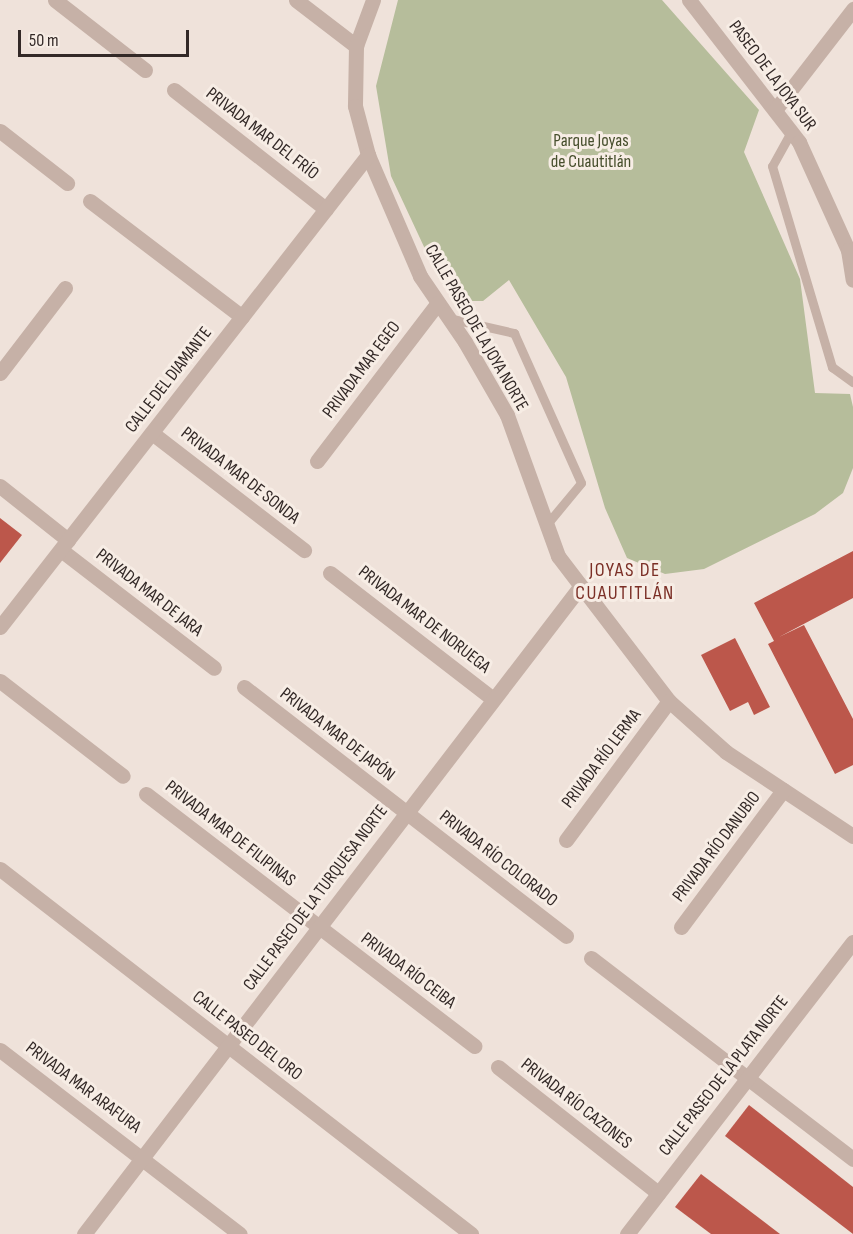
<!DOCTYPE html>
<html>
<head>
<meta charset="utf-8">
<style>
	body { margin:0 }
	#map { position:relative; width:853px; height:1234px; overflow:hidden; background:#efe2da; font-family:"Sofia Sans Condensed",sans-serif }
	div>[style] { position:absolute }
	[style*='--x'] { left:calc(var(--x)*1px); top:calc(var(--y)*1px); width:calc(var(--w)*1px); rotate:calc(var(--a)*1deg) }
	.green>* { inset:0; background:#b6bd9b }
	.building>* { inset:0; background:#bc574b }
	.lane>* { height:9px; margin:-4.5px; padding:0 4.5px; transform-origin:4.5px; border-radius:4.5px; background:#c6b1a7 }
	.street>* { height:15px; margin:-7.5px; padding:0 7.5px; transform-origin:7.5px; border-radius:7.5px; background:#c6b1a7 }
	span { translate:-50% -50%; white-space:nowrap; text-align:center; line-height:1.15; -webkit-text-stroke:6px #f7ede5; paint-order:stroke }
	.street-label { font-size:18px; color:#332927 }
	.park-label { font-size:18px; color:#474f2d }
	.neighbourhood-label { font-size:20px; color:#7b2f26; letter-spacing:1.5px }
	.scale { position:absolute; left:18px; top:30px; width:171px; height:27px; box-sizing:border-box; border:3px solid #332927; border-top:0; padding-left:8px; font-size:18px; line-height:21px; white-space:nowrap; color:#332927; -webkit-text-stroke:4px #f7ede5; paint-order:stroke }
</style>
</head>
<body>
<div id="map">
	<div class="green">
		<div style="clip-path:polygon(398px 0,662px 0,759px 110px,744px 152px,800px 279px,815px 393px,850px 394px,853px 407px,853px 468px,843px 493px,815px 514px,704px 569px,665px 574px,627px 558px,605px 508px,566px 377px,509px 280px,483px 301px,458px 301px,439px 279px,391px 176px,376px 86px)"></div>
	</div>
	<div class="building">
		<div style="clip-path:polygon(0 518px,22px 535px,0 563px)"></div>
		<div style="clip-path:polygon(853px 551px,853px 598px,779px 637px,804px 625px,853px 719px,853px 765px,835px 774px,768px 644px,774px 641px,754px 603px)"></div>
		<div style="clip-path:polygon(735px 638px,770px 707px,754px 715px,748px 702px,730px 711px,701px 655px)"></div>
		<div style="clip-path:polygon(749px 1105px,853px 1187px,853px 1234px,725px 1136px)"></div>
		<div style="clip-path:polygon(701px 1174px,780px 1234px,711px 1234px,675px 1207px)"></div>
	</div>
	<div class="lane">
		<div style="--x:791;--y:132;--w:39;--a:119"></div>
		<div style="--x:772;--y:166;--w:210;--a:73.4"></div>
		<div style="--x:832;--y:367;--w:26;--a:36"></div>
		<div style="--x:448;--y:318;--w:68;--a:12.8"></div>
		<div style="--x:514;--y:333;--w:164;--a:65.9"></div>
		<div style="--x:581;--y:483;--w:53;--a:129.7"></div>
	</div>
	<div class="street">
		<div style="--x:55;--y:0;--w:114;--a:37.9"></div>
		<div style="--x:296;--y:0;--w:76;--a:37.5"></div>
		<div style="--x:373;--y:0;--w:49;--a:110.3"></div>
		<div style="--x:356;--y:46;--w:60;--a:91"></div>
		<div style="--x:355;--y:106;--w:51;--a:75.1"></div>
		<div style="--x:368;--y:155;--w:132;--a:66.7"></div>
		<div style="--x:420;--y:276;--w:80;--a:55.7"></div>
		<div style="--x:465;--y:342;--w:84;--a:60.1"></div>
		<div style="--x:507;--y:415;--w:150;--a:70.1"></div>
		<div style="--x:558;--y:556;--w:183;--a:52.6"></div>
		<div style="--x:669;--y:701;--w:76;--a:41.8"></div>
		<div style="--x:726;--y:752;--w:152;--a:33.5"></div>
		<div style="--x:689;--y:0;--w:180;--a:52.2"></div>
		<div style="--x:799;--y:142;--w:119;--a:65.6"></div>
		<div style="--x:848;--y:250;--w:30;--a:81"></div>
		<div style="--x:174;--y:90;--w:193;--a:38.1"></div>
		<div style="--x:775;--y:110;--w:128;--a:-52.3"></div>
		<div style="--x:0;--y:131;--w:85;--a:37.8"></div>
		<div style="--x:90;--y:201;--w:191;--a:37.3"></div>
		<div style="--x:0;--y:373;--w:107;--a:-52.6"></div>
		<div style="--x:152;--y:433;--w:192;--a:37.6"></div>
		<div style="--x:317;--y:461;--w:199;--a:-52.6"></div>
		<div style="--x:0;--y:486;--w:87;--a:38.5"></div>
		<div style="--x:61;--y:550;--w:193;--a:37.6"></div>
		<div style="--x:330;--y:573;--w:206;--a:37.7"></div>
		<div style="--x:0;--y:627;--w:599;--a:-52.06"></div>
		<div style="--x:0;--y:681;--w:155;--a:37.7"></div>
		<div style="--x:244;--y:687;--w:407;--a:37.7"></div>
		<div style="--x:146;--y:794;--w:414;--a:37.5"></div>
		<div style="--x:566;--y:840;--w:173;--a:-53.5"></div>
		<div style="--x:0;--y:869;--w:596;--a:37.77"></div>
		<div style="--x:681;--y:927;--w:171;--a:-53.3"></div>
		<div style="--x:591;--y:958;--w:330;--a:37.5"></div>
		<div style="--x:0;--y:1050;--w:302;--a:37.5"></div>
		<div style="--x:498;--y:1067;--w:204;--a:38.2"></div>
		<div style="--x:84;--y:1234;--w:815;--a:-52.53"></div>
		<div style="--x:627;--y:1234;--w:369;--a:-52.3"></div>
	</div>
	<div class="street-label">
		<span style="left:772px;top:76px;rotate:53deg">PASEO DE LA JOYA SUR</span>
		<span style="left:262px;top:134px;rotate:38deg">PRIVADA MAR DEL FRÍO</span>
		<span style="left:476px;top:328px;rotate:60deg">CALLE PASEO DE LA JOYA NORTE</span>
		<span style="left:362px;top:370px;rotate:-53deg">PRIVADA MAR EGEO</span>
		<span style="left:169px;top:380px;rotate:-52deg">CALLE DEL DIAMANTE</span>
		<span style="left:240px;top:476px;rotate:38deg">PRIVADA MAR DE SONDA</span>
		<span style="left:149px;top:593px;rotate:38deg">PRIVADA MAR DE JARA</span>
		<span style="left:424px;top:620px;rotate:38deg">PRIVADA MAR DE NORUEGA</span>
		<span style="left:337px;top:735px;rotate:38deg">PRIVADA MAR DE JAPÓN</span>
		<span style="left:602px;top:759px;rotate:-53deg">PRIVADA RÍO LERMA</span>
		<span style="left:230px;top:834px;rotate:38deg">PRIVADA MAR DE FILIPINAS</span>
		<span style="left:717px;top:847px;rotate:-53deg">PRIVADA RÍO DANUBIO</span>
		<span style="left:498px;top:859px;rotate:38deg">PRIVADA RÍO COLORADO</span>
		<span style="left:316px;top:898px;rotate:-53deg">CALLE PASEO DE LA TURQUESA NORTE</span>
		<span style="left:408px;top:971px;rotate:37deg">PRIVADA RÍO CEIBA</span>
		<span style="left:247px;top:1036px;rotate:38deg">CALLE PASEO DEL ORO</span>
		<span style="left:724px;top:1076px;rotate:-52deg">CALLE PASEO DE LA PLATA NORTE</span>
		<span style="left:83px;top:1088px;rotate:37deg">PRIVADA MAR ARAFURA</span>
		<span style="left:576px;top:1104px;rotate:38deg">PRIVADA RÍO CAZONES</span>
	</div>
	<div class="park-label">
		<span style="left:591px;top:152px">Parque Joyas<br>de Cuautitlán</span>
	</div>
	<div class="neighbourhood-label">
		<span style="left:625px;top:582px">JOYAS DE<br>CUAUTITLÁN</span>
	</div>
	<div class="scale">50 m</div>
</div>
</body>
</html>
